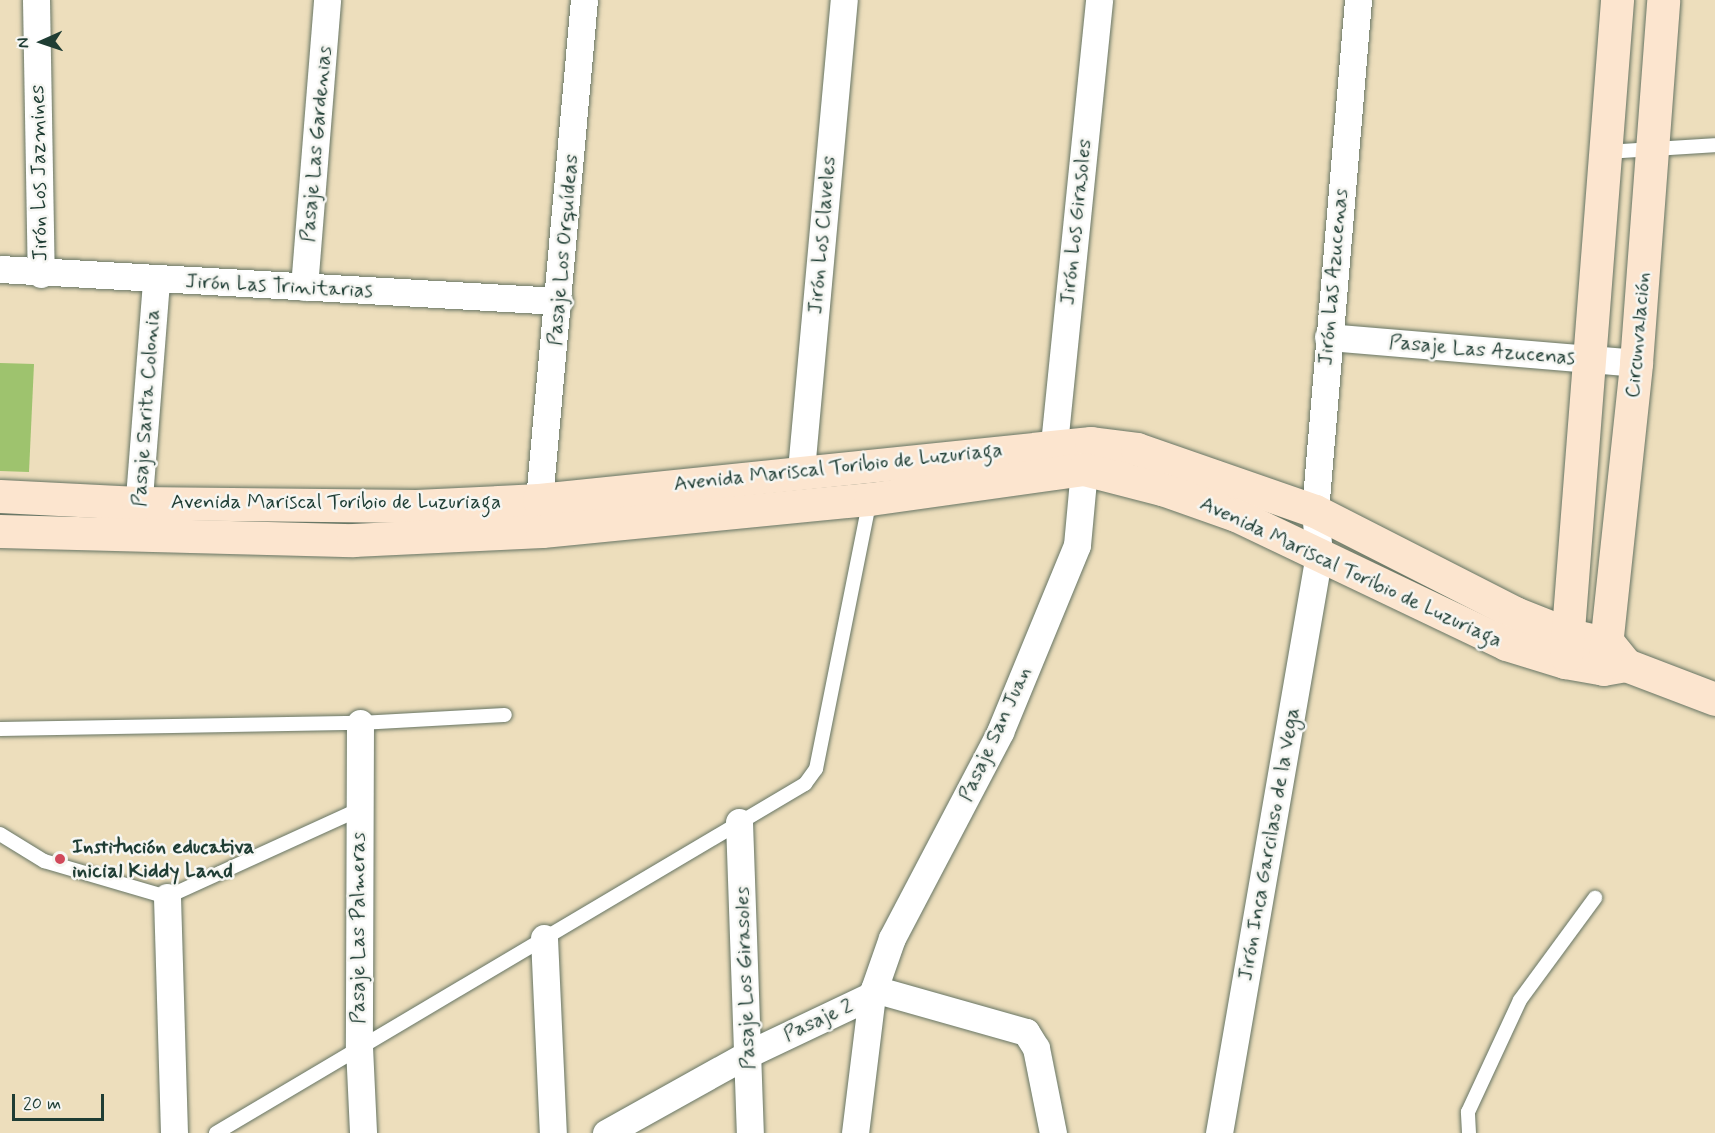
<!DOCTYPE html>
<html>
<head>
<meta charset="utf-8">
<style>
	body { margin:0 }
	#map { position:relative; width:1715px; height:1133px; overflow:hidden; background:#eddebc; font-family:Mynerve,sans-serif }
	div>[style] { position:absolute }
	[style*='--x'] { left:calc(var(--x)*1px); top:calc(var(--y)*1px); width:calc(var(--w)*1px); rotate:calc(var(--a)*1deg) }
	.green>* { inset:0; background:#9ec36e }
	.roads { filter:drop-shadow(0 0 2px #677564) drop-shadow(0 0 2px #677564) }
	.service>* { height:14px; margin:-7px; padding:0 7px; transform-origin:7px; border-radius:7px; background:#fff }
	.minor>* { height:27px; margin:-13.5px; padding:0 13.5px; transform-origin:13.5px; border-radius:13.5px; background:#fff }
	.secondary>* { height:33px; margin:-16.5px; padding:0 16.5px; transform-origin:16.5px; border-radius:16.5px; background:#fce5cf }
	.dots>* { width:16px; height:16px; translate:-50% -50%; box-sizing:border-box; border:3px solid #f6f6f2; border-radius:50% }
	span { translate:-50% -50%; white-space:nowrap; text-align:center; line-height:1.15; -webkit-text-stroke:5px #f6f6f2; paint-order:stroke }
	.street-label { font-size:21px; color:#1f3d34 }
	.poi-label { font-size:21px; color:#1f3d34; font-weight:700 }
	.left { translate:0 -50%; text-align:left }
	.north { position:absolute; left:12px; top:12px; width:60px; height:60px; -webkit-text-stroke:4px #f6f6f2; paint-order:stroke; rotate:267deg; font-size:16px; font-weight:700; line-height:24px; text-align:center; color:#1f3d34 }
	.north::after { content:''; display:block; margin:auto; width:21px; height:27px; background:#1f3d34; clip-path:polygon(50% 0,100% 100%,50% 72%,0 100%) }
	.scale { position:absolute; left:12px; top:1094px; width:92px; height:27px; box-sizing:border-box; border:3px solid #1f3d34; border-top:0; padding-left:8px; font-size:18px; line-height:21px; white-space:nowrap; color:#1f3d34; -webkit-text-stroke:4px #f6f6f2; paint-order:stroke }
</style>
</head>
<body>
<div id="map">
	<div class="green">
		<div style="clip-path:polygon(0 363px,34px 364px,29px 472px,0 471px)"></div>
	</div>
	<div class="roads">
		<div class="service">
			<div style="--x:1605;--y:152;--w:110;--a:-3.6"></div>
			<div style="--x:0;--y:729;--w:360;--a:-1"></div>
			<div style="--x:360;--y:723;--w:145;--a:-3.2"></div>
			<div style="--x:0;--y:834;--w:52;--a:31.5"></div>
			<div style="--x:44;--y:861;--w:128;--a:16.3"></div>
			<div style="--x:167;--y:897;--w:210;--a:-24.5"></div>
			<div style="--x:216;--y:1133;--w:685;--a:-30.65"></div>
			<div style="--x:805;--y:784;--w:19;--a:-54"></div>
			<div style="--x:816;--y:769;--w:275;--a:-78.7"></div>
			<div style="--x:1469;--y:1133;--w:21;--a:-93"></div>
			<div style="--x:1468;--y:1112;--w:123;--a:-65.1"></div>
			<div style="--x:1520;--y:1000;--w:127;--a:-53.7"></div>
		</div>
		<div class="minor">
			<div style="--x:36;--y:0;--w:274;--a:89"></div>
			<div style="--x:0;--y:269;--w:560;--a:3.28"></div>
			<div style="--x:304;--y:287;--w:288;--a:-85.4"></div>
			<div style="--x:1328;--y:337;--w:309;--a:4.8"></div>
			<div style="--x:1054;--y:444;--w:446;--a:-84.2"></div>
			<div style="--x:801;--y:470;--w:472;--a:-84.8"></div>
			<div style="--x:539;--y:500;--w:502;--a:-84.86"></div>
			<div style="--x:137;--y:523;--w:245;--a:-85.5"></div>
			<div style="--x:360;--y:723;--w:324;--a:90.2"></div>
			<div style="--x:359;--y:1047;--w:86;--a:87.3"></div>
			<div style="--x:739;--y:822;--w:311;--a:88"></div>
			<div style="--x:167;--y:897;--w:236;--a:88.3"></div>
			<div style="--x:544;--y:938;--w:195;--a:87.4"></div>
			<div style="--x:874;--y:989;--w:158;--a:15.8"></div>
			<div style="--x:1026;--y:1032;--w:19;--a:58"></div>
			<div style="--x:1036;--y:1048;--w:87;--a:78.7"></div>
			<div style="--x:606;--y:1133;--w:162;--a:-29.1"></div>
			<div style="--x:748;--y:1054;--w:137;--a:-25.4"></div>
			<div style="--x:855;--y:1133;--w:139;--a:-83"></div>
			<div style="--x:872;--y:995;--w:60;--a:-70.7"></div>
			<div style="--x:892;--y:938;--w:233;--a:-62.3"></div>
			<div style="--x:1000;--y:732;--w:202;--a:-67.6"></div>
			<div style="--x:1077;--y:545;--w:76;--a:-84.7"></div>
			<div style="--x:1219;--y:1133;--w:588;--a:-80.2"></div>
			<div style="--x:1319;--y:554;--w:43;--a:-95.3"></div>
			<div style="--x:1315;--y:511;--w:513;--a:-85.19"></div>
		</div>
		<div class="secondary">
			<div style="--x:0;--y:496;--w:138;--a:2.9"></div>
			<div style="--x:138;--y:503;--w:278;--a:0.6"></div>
			<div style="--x:416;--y:506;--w:123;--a:-2.8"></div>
			<div style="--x:539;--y:500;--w:555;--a:-5.9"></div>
			<div style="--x:1091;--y:443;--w:46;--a:7.4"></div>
			<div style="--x:1137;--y:449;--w:188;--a:19.2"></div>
			<div style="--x:1315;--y:511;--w:225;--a:27"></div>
			<div style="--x:1515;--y:613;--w:59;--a:21.8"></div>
			<div style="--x:1570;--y:635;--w:40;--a:13"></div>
			<div style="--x:1609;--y:644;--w:27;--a:51"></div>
			<div style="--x:0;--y:531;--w:353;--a:1.5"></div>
			<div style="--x:353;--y:540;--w:189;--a:-2.7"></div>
			<div style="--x:542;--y:531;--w:330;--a:-5.6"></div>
			<div style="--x:870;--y:499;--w:216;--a:-8"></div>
			<div style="--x:1084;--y:469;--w:81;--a:14.4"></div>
			<div style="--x:1162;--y:489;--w:78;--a:19.4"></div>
			<div style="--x:1236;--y:515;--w:299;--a:25.5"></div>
			<div style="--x:1506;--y:644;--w:62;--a:17"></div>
			<div style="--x:1565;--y:662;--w:39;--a:10"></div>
			<div style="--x:1603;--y:669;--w:23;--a:-10"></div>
			<div style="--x:1626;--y:665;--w:95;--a:20.9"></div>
			<div style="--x:1566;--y:656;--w:658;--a:-85.55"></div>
			<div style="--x:1604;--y:664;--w:303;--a:-83.9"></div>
			<div style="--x:1636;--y:363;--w:364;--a:-85.7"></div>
		</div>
	</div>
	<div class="dots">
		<div style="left:60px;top:859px;background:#d1495b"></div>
	</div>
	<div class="street-label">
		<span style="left:316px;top:144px;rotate:-85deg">Pasaje Las Gardenias</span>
		<span style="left:39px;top:173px;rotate:-91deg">Jirón Los Jazmines</span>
		<span style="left:1076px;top:222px;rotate:-84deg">Jirón Los Girasoles</span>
		<span style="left:822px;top:235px;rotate:-85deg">Jirón Los Claveles</span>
		<span style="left:563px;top:250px;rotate:-85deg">Pasaje Los Orquídeas</span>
		<span style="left:1333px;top:277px;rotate:-85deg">Jirón Las Azucenas</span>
		<span style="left:279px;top:286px;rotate:3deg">Jirón Las Trinitarias</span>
		<span style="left:1638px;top:335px;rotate:-85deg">Circunvalación</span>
		<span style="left:1482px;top:350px;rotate:5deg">Pasaje Las Azucenas</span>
		<span style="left:146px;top:408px;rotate:-86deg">Pasaje Sarita Colonia</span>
		<span style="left:838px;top:467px;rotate:-6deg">Avenida Mariscal Toribio de Luzuriaga</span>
		<span style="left:336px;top:502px">Avenida Mariscal Toribio de Luzuriaga</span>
		<span style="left:1351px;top:572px;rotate:25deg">Avenida Mariscal Toribio de Luzuriaga</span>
		<span style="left:995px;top:734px;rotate:-65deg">Pasaje San Juan</span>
		<span style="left:1269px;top:844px;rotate:-80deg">Jirón Inca Garcilaso de la Vega</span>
		<span style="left:358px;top:928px;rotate:-90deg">Pasaje Las Palmeras</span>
		<span style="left:745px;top:978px;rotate:-92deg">Pasaje Los Girasoles</span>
		<span style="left:818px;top:1020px;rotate:-25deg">Pasaje 2</span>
	</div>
	<div class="poi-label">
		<span class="left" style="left:72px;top:859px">Institución educativa<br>inicial Kiddy Land</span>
	</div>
	<div class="north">N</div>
	<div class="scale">20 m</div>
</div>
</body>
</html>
